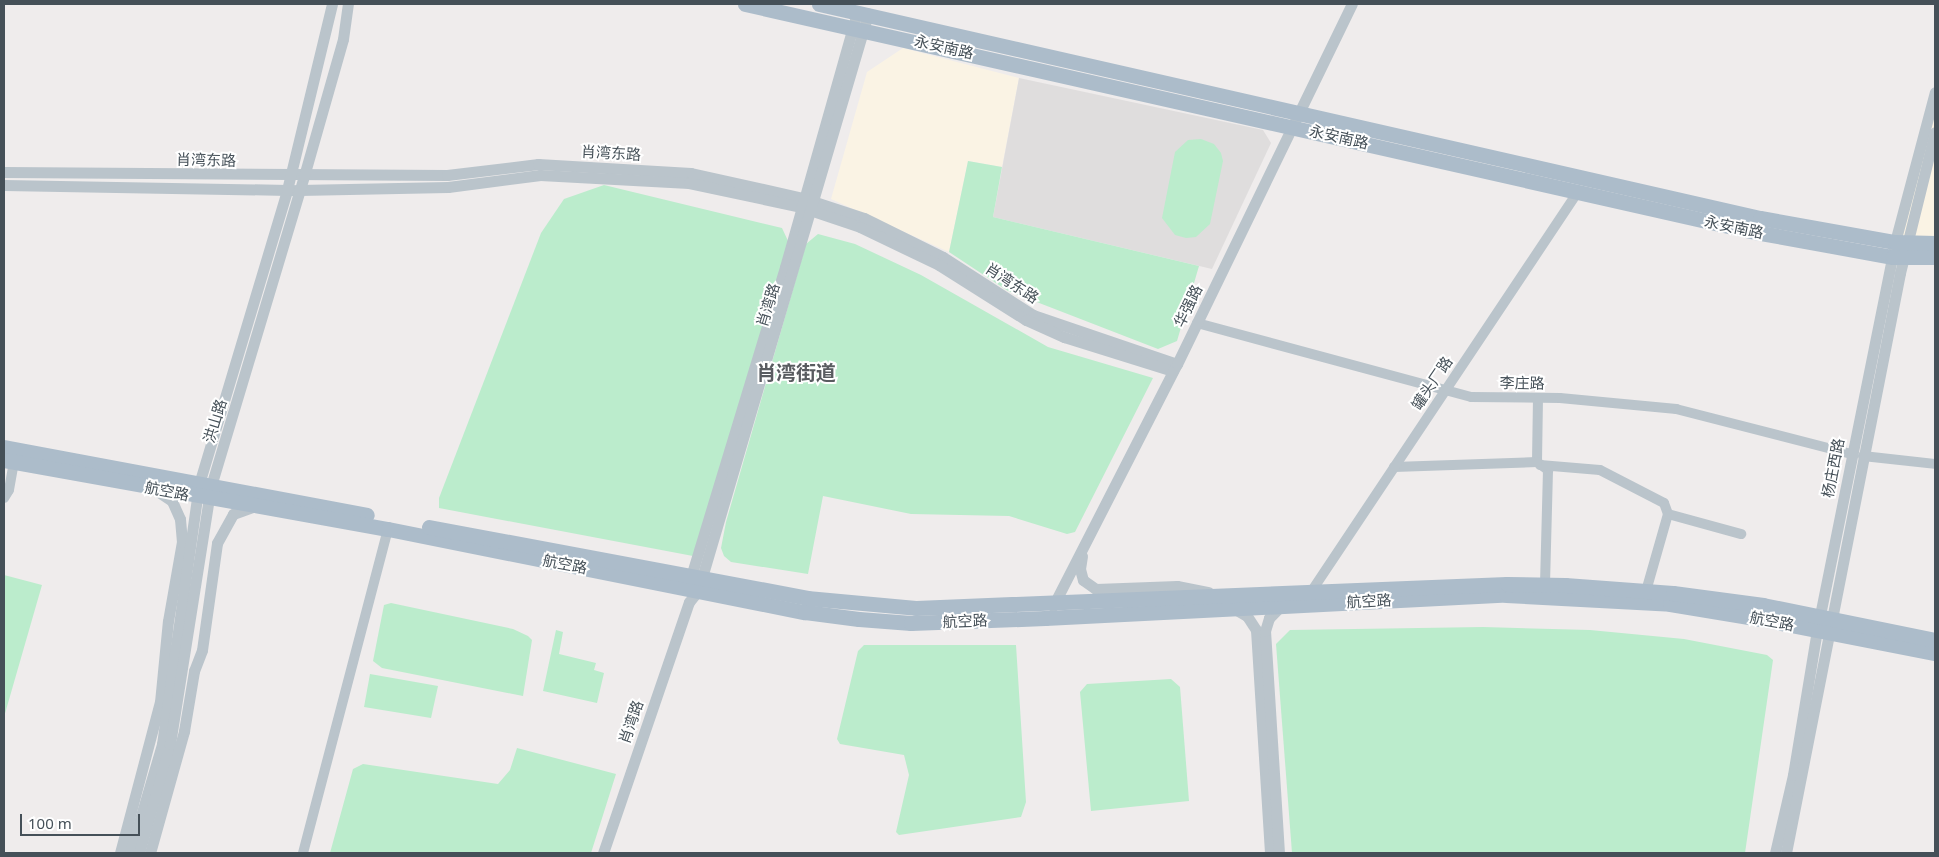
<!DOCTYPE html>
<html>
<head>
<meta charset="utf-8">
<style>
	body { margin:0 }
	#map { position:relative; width:1939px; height:857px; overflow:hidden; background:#efecec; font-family:"Noto Sans","Noto Sans SC",sans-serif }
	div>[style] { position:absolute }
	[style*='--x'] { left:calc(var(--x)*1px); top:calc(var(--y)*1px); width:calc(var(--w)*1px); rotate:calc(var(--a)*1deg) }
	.commercial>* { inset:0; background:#faf3e4 }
	.education>* { inset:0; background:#dfdddd }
	.green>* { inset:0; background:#bbeccc }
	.minor>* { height:10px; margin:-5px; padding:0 5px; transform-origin:5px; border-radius:5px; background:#bac4cb }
	.tertiary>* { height:11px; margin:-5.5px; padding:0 5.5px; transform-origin:5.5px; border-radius:5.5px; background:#bac4cb }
	.primary>* { height:15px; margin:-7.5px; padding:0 7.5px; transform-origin:7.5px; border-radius:7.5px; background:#acbcca }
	span { translate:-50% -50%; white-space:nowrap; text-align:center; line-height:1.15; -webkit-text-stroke:4px #fff; paint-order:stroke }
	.street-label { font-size:15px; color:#455058 }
	.district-label { font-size:20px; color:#595c60; font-weight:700 }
	.frame { position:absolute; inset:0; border:5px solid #455058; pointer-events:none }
	.scale { position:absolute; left:20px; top:814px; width:120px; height:22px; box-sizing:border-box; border:2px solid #455058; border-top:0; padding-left:6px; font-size:15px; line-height:18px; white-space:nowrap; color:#455058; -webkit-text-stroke:4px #fff; paint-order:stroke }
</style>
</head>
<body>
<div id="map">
	<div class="commercial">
		<div style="clip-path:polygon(903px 48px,1019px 78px,1002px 167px,968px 161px,949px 252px,831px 199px,867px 72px)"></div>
		<div style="clip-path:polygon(1935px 92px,1935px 243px,1895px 242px)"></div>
	</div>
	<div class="education">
		<div style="clip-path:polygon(1019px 78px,1263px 130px,1271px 143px,1212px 269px,993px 217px)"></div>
	</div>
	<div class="green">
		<div style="clip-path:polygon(1201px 139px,1214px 144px,1221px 153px,1223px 161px,1210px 224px,1196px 237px,1186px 238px,1175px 235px,1162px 218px,1175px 152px,1188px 140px)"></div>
		<div style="clip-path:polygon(968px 161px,1002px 167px,993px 217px,1199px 266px,1177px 341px,1158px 349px,1008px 291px,949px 252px)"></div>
		<div style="clip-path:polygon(604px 185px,782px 228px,789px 243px,693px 556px,439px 508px,439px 498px,541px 233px,564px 199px)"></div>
		<div style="clip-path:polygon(818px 234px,855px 244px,921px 275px,1048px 347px,1153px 378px,1075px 532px,1067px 534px,1009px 516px,911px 514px,823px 496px,808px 574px,731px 562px,724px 556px,721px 548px,726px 522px,806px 244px)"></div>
		<div style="clip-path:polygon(4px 575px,42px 585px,4px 717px)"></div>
		<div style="clip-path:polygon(391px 603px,513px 629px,528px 636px,532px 640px,523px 696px,382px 668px,373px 661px,384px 605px)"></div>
		<div style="clip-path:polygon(1483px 627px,1590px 630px,1684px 639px,1767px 655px,1773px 660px,1745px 853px,1292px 853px,1276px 644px,1290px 630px)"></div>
		<div style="clip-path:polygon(556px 630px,563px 632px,559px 654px,596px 663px,594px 670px,604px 673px,597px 703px,543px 691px)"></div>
		<div style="clip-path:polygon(864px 645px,1016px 645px,1026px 802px,1021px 817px,899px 835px,896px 832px,909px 775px,904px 755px,840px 744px,837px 739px,858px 651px)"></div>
		<div style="clip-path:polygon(370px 674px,438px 686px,431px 718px,364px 707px)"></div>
		<div style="clip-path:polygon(1171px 679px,1180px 687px,1189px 801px,1091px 811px,1080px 692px,1087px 684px)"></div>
		<div style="clip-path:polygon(517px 748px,616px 774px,591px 853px,330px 853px,353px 769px,363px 764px,498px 784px,510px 770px)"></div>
	</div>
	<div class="minor">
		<div style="--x:1197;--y:323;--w:284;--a:15.1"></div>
		<div style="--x:1471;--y:397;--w:89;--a:0.6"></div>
		<div style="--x:1560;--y:398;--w:117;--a:5.4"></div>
		<div style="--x:1676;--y:409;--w:181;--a:14.4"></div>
		<div style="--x:1538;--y:398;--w:64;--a:90.9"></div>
		<div style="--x:1537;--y:462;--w:14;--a:36"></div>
		<div style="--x:1548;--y:470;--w:115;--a:91.5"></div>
		<div style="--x:1863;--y:456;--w:72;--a:6.3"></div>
		<div style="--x:1540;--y:465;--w:60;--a:4.8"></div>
		<div style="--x:1600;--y:470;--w:72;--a:27.3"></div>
		<div style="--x:1664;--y:503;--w:12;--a:70"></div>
		<div style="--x:1668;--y:514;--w:80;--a:105.9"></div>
		<div style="--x:1394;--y:467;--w:143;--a:-2"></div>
		<div style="--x:4;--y:498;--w:9;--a:-58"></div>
		<div style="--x:9;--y:490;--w:28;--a:-80"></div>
		<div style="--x:1668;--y:514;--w:76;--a:15.3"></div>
		<div style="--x:1311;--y:592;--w:481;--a:-56.3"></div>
		<div style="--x:303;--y:853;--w:335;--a:-75.3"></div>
	</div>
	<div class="tertiary">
		<div style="--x:4;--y:172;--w:443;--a:0.4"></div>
		<div style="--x:447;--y:175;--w:92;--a:-6.9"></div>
		<div style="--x:538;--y:164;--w:153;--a:3.4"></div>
		<div style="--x:691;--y:173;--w:115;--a:12.6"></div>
		<div style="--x:803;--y:198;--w:64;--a:18.2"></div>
		<div style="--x:864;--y:218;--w:88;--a:26.3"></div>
		<div style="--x:943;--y:257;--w:107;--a:32.8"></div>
		<div style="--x:1033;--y:315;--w:152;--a:18.8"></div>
		<div style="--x:4;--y:185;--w:295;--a:1"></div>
		<div style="--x:299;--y:190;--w:149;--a:-1.2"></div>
		<div style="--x:448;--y:187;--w:93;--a:-7.4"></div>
		<div style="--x:540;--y:175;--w:149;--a:3.1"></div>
		<div style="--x:689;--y:183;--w:115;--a:12.1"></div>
		<div style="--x:801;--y:207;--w:62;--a:18.7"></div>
		<div style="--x:860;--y:227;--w:88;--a:25.7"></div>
		<div style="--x:939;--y:265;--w:103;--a:32.3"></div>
		<div style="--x:1026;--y:320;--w:42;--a:24.1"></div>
		<div style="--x:1064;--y:337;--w:114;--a:17.3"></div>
		<div style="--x:1082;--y:556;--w:13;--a:99"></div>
		<div style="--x:1080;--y:569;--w:11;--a:75"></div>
		<div style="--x:1083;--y:580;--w:16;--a:35"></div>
		<div style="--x:1096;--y:589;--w:81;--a:-2.1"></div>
		<div style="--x:1177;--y:586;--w:32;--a:11"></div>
		<div style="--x:689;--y:583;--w:330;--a:-73.1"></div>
		<div style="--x:785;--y:267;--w:265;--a:-74.2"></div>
		<div style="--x:1053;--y:606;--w:272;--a:-62.9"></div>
		<div style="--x:1177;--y:364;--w:400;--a:-64.1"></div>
		<div style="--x:1233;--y:608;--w:16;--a:30"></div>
		<div style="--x:1247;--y:616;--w:17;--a:57"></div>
		<div style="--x:1256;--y:630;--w:223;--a:86.4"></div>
		<div style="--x:120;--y:853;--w:156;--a:-75.2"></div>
		<div style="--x:160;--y:702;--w:81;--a:-84.4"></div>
		<div style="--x:168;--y:621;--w:80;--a:-80"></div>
		<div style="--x:182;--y:542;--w:23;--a:-95"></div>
		<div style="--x:180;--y:519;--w:20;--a:-114"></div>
		<div style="--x:172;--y:501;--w:23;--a:-146"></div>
		<div style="--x:130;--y:853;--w:114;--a:-73.6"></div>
		<div style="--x:162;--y:744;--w:263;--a:-81.9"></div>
		<div style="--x:199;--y:484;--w:307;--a:-73.3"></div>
		<div style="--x:287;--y:190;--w:191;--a:-76.4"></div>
		<div style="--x:139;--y:853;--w:113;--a:-74.1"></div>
		<div style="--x:170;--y:744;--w:261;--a:-81"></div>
		<div style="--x:211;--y:486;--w:324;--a:-73.3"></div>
		<div style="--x:304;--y:176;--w:142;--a:-74.1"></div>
		<div style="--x:343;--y:39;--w:35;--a:-82"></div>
		<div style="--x:150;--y:853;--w:127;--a:-74.4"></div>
		<div style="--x:184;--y:731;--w:61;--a:-80.5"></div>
		<div style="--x:194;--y:671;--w:22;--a:-69"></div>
		<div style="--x:202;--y:650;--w:108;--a:-82"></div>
		<div style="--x:217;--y:543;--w:33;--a:-61"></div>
		<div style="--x:233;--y:514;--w:23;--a:-20"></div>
		<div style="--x:603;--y:853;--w:265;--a:-71.1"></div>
		<div style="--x:689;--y:602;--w:14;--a:-51"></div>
		<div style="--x:698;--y:591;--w:602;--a:-73.58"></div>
		<div style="--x:1279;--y:853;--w:222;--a:-93.6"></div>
		<div style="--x:1265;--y:631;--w:14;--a:-73"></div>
		<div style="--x:1269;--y:618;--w:17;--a:-45"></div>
		<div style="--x:1775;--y:853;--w:80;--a:-77"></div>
		<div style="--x:1793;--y:775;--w:147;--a:-80.6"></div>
		<div style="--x:1817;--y:630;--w:396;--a:-78.6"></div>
		<div style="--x:1895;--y:242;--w:155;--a:-75.1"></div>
		<div style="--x:1786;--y:853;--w:591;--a:-78.88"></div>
		<div style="--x:1900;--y:273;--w:145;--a:-76.1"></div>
	</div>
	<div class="primary">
		<div style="--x:745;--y:4;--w:1035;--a:12.72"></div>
		<div style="--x:1755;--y:232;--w:140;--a:10.3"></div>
		<div style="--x:1893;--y:257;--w:42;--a:0"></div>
		<div style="--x:819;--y:4;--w:965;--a:12.81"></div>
		<div style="--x:1760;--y:218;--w:137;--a:10.1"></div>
		<div style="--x:1895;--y:242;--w:40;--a:1.4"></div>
		<div style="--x:4;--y:447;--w:369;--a:10.6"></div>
		<div style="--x:4;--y:460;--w:390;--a:10.2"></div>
		<div style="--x:388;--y:529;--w:425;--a:11.3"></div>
		<div style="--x:805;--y:612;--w:54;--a:7.4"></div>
		<div style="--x:859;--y:619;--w:52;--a:4.4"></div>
		<div style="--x:911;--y:623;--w:134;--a:-2.1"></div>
		<div style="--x:1045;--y:618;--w:462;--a:-2.9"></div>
		<div style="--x:1506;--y:595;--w:164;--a:3.1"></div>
		<div style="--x:1670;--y:604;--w:92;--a:9.4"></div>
		<div style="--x:1761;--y:619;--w:177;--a:11.1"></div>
		<div style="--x:429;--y:527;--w:385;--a:10.6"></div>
		<div style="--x:807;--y:598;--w:109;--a:5.2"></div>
		<div style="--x:916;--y:608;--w:591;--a:-2.33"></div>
		<div style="--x:1507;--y:584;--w:58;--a:1"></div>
		<div style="--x:1565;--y:585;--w:108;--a:4.2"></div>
		<div style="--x:1673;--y:593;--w:91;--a:7.6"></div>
		<div style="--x:1763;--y:605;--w:176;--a:11.5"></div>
	</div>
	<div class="street-label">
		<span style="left:944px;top:47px;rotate:13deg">永安南路</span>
		<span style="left:1339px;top:137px;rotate:13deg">永安南路</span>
		<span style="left:611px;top:153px;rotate:3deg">肖湾东路</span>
		<span style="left:206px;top:160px;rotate:1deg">肖湾东路</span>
		<span style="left:1734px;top:227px;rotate:12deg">永安南路</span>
		<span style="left:1012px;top:283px;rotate:33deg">肖湾东路</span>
		<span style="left:768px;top:305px;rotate:-73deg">肖湾路</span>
		<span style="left:1188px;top:306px;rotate:-64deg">华强路</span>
		<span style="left:1432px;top:383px;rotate:-56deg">罐头厂路</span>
		<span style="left:1522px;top:383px;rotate:1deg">李庄路</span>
		<span style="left:215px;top:421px;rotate:-73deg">洪山路</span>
		<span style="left:1833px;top:468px;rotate:-79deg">杨庄西路</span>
		<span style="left:167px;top:491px;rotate:11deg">航空路</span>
		<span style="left:565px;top:564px;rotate:11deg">航空路</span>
		<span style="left:1369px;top:601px;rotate:-3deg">航空路</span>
		<span style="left:965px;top:621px;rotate:-2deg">航空路</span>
		<span style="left:1772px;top:621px;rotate:11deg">航空路</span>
		<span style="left:631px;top:722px;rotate:-71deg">肖湾路</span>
	</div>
	<div class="district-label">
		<span style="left:796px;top:372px">肖湾街道</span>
	</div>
	<div class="frame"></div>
	<div class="scale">100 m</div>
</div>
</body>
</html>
